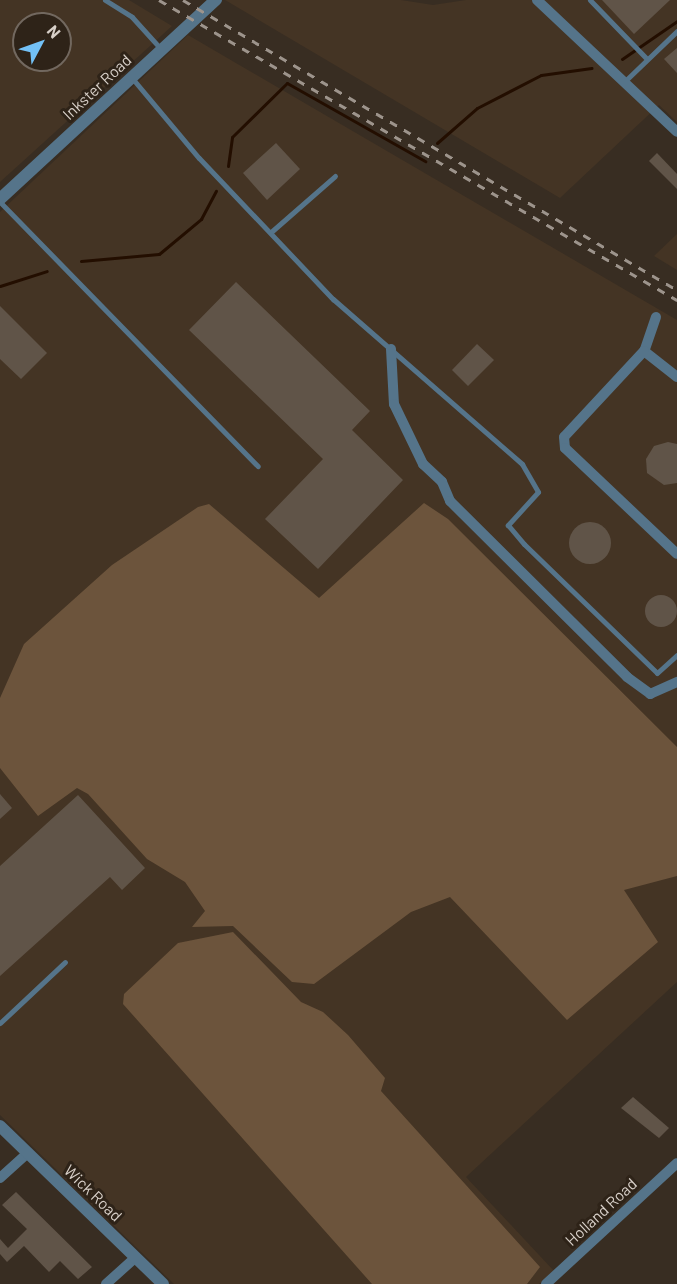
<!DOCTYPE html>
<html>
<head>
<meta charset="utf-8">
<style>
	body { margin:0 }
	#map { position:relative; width:677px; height:1284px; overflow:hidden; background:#382d22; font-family:Barlow,sans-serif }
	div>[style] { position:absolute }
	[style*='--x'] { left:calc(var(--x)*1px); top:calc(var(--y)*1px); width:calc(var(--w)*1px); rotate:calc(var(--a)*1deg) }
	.built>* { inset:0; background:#443424 }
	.green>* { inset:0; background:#6c543c }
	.stream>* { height:3px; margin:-1.5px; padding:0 1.5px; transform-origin:1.5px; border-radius:1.5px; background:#230e00 }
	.building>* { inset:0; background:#605448 }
	.round { border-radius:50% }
	.service>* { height:5px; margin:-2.5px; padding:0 2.5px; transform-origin:2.5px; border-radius:2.5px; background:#55748a }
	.minor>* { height:10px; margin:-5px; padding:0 5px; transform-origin:5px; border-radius:5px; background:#55748a }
	.tertiary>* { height:12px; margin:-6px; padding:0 6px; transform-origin:6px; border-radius:6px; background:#55748a }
	.rail>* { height:3px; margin-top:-1.5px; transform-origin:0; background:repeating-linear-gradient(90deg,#9d948c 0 8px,transparent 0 16px) }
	span { translate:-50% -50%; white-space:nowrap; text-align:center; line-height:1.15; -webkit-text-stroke:6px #2e2318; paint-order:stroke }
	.street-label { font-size:16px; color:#d8d0c9 }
	.north { position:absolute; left:12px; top:12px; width:60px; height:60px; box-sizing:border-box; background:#2e2318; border:2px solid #72685f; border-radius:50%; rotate:49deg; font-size:16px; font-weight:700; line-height:24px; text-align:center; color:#d8d0c9 }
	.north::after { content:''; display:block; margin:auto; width:21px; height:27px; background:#73c1f6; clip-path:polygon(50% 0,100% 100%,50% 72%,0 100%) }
</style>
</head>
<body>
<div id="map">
	<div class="built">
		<div style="clip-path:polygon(evenodd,0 0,129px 0,172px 26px,0 182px,0 0,24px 24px,60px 24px,60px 60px,24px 60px,24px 24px)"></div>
		<div style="clip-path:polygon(225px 0,401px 0,433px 5px,466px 0,677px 0,677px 122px,659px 105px,560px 198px)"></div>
		<div style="clip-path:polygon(188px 35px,677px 320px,677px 982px,466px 1177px,554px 1271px,539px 1284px,174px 1284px,0 1115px,0 212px)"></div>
		<div style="clip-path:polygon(677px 234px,677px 270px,654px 256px)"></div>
	</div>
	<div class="green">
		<div style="clip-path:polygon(424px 503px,448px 519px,677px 747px,677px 876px,624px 890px,658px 942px,567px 1020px,450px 897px,411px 912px,314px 984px,292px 982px,233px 926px,192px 927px,205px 911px,185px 882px,147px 859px,88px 794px,77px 788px,38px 816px,0 768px,0 698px,24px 644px,112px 565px,198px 507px,209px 504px,319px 598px)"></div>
		<div style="clip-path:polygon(233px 932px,301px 1002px,323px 1012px,348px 1035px,385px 1078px,381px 1091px,540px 1267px,527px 1284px,372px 1284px,123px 1004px,124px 994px,178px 943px)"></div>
	</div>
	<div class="stream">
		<div style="--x:622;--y:59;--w:67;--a:-34.6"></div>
		<div style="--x:437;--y:143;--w:53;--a:-41.2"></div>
		<div style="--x:477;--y:108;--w:72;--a:-27.3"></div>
		<div style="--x:541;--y:75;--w:51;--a:-7.8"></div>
		<div style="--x:228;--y:166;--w:29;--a:-82"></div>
		<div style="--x:232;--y:137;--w:77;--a:-44.5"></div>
		<div style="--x:287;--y:83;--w:159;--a:29.5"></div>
		<div style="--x:81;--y:261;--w:78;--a:-5.1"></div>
		<div style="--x:159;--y:254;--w:55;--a:-39.8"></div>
		<div style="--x:201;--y:219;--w:32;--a:-62"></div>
		<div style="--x:0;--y:286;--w:49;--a:-17.7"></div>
	</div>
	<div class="building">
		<div style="clip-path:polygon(602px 0,670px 0,634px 34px)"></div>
		<div style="clip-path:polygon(677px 48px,677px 73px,664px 59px)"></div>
		<div style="clip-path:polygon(276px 143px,300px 169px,267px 200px,243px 173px)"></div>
		<div style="clip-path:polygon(657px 153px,677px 174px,677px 189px,649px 161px)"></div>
		<div style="clip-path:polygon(236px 282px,370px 411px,352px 430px,403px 480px,318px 569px,265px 519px,323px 459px,189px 330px)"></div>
		<div style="clip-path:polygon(0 306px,47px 353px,21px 379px,0 359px)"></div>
		<div style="clip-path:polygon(477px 344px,494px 360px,468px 386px,452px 370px)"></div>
		<div style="clip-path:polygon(668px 442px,677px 444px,677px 483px,664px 485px,647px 473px,646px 459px,654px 446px)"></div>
		<div class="round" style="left:569px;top:522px;width:42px;height:42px"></div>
		<div class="round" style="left:645px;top:595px;width:32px;height:32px"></div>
		<div style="clip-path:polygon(0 794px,12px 808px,0 819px)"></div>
		<div style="clip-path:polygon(78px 795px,145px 868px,122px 890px,110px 877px,0 976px,0 866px)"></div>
		<div style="clip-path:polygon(633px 1097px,669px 1128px,659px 1138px,621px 1108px)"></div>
		<div style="clip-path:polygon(16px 1192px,92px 1267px,78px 1279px,60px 1261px,49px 1272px,24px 1246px,7px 1262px,0 1254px,0 1239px,8px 1248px,27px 1229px,2px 1205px)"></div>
	</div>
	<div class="service">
		<div style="--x:105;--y:0;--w:32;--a:32"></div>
		<div style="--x:132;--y:17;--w:42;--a:47.9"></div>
		<div style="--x:590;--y:0;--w:82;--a:46"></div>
		<div style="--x:132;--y:78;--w:104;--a:50.1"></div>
		<div style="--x:199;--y:158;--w:195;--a:46.5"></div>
		<div style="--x:333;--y:299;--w:251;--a:41.1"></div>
		<div style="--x:522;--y:464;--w:32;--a:60"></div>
		<div style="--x:538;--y:492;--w:45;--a:132.3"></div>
		<div style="--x:508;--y:525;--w:25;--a:50"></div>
		<div style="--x:524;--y:544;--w:185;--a:44.1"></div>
		<div style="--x:657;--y:673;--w:27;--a:-42"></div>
		<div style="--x:625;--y:81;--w:72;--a:-43.9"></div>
		<div style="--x:0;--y:202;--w:369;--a:45.7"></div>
		<div style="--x:271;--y:232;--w:85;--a:-41.2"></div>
		<div style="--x:0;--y:1023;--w:89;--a:-43.2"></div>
	</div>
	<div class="minor">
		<div style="--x:537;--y:0;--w:192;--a:43.3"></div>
		<div style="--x:656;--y:317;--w:36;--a:109"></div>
		<div style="--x:644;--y:351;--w:42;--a:38.2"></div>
		<div style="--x:391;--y:349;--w:55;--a:86.9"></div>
		<div style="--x:394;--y:404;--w:67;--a:64.2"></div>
		<div style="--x:423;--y:464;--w:26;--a:43"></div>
		<div style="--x:442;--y:482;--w:21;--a:67"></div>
		<div style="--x:450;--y:501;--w:250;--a:44.8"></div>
		<div style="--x:627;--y:677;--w:29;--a:36"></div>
		<div style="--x:650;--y:694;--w:30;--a:-24"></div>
		<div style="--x:644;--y:351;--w:117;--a:132.9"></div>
		<div style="--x:564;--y:437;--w:11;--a:85"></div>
		<div style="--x:565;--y:448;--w:154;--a:43.4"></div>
		<div style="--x:0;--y:1178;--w:38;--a:-42"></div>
		<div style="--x:106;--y:1284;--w:40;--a:-42"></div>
		<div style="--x:546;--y:1284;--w:178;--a:-42.7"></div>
	</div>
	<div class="tertiary">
		<div style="--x:0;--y:199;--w:294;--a:-42.7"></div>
		<div style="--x:0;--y:1126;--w:227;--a:44.1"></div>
	</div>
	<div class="rail">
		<div style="--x:159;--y:0;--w:599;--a:30.08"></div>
		<div style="--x:183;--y:0;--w:573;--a:30.41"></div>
	</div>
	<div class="street-label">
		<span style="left:97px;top:87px;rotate:-43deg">Inkster Road</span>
		<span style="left:93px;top:1193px;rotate:44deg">Wick Road</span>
		<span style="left:601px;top:1212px;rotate:-43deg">Holland Road</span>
	</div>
	<div class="north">N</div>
</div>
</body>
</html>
